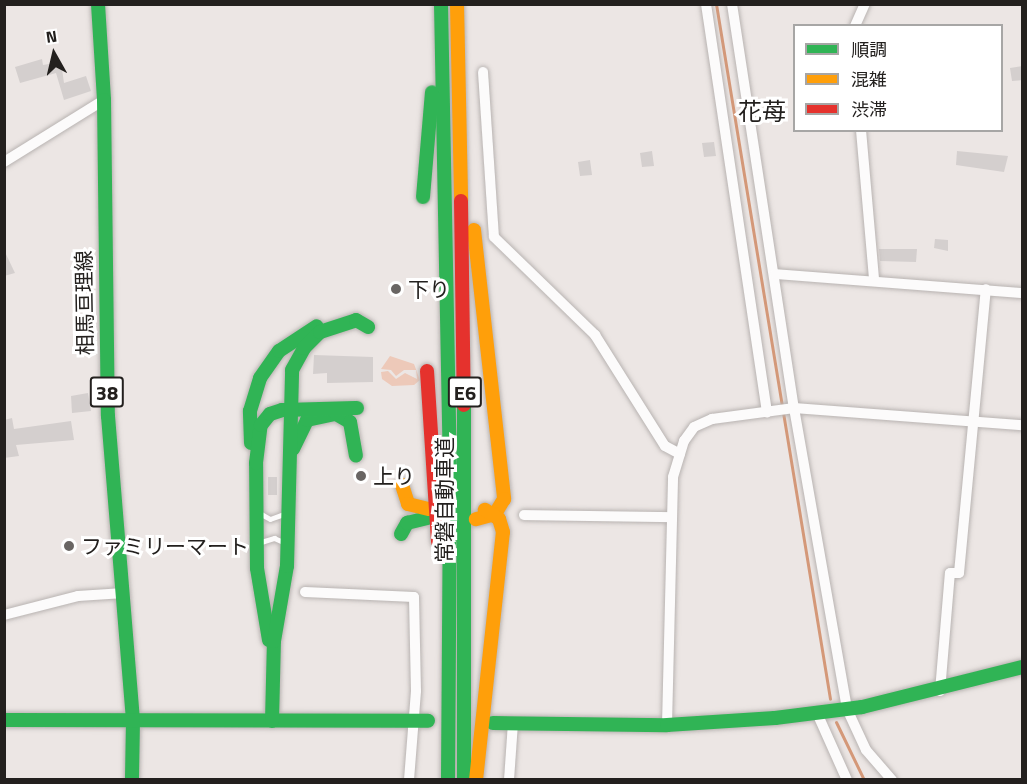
<!DOCTYPE html>
<html>
<head>
<meta charset="utf-8">
<style>
	body { margin:0 }
	#map { position:relative; width:1027px; height:784px; overflow:hidden; background:#ece6e4; font-family:"Titillium Web","Noto Sans JP",sans-serif }
	div>[style] { position:absolute }
	[style*='--x'] { left:calc(var(--x)*1px); top:calc(var(--y)*1px); width:calc(var(--w)*1px); rotate:calc(var(--a)*1deg) }
	.green>* { inset:0; background:#edc9b9 }
	.stream>* { height:3px; margin:-1.5px; padding:0 1.5px; transform-origin:1.5px; border-radius:1.5px; background:#d49878 }
	.building>* { inset:0; background:#d4cfce }
	.roads { filter:drop-shadow(0 0 2px #b8b3b1) drop-shadow(0 0 2px #b8b3b1) }
	.lane>* { height:5px; margin:-2.5px; padding:0 2.5px; transform-origin:2.5px; border-radius:2.5px; background:#fcfbfb }
	.street>* { height:10px; margin:-5px; padding:0 5px; transform-origin:5px; border-radius:5px; background:#fcfbfb }
	.fast>* { height:14px; margin:-7px; padding:0 7px; transform-origin:7px; border-radius:7px; background:#30b455 }
	.slow>* { height:14px; margin:-7px; padding:0 7px; transform-origin:7px; border-radius:7px; background:#ff9f0a }
	.jam>* { height:14px; margin:-7px; padding:0 7px; transform-origin:7px; border-radius:7px; background:#e5322d }
	.dots>* { width:16px; height:16px; translate:-50% -50%; box-sizing:border-box; border:3px solid #fff; border-radius:50% }
	span { translate:-50% -50%; white-space:nowrap; text-align:center; line-height:1.15; -webkit-text-stroke:6px #fff; paint-order:stroke }
	.shield-label span { padding:2px 4px; background:#fff; border:2px solid; border-radius:4px; -webkit-text-stroke-width:0 }
	.shield-label { font-size:20px; color:#23201e; font-weight:700 }
	.poi-label { font-size:21px; color:#23201e }
	.left { translate:0 -50%; text-align:left }
	.street-label { font-size:21px; color:#23201e }
	.quarter-label { font-size:24px; color:#23201e }
	.frame { position:absolute; inset:0; border:6px solid #23201e; pointer-events:none }
	.legend { position:absolute; left:793px; top:24px; width:210px; height:108px; box-sizing:border-box; background:#fff; border:2px solid #a7a6a5; margin:0; padding:8px 10px; list-style:none; font-size:18px; color:#23201e }
	.legend li { display:flex; align-items:center; gap:12px; height:30px }
	.legend b { width:30px; border:2px solid #a7a6a5 }
	.north { position:absolute; left:24px; top:24px; width:60px; height:60px; -webkit-text-stroke:4px #fff; paint-order:stroke; rotate:352deg; font-size:16px; font-weight:700; line-height:24px; text-align:center; color:#23201e }
	.north::after { content:''; display:block; margin:auto; width:21px; height:27px; background:#23201e; clip-path:polygon(50% 0,100% 100%,50% 72%,0 100%) }
</style>
</head>
<body>
<div id="map">
	<div class="green">
		<div style="clip-path:polygon(390px 356px,414px 364px,420px 380px,414px 385px,392px 386px,382px 379px,381px 372px,388px 371px,396px 379px,405px 373px,417px 379px,416px 370px,404px 370px,396px 376px,391px 370px,381px 369px)"></div>
	</div>
	<div class="stream">
		<div style="--x:716;--y:4;--w:704;--a:80.68"></div>
		<div style="--x:836;--y:722;--w:64;--a:64.2"></div>
	</div>
	<div class="building">
		<div style="clip-path:polygon(42px 59px,43px 65px,61px 62px,64px 83px,86px 76px,91px 91px,64px 100px,56px 73px,20px 83px,15px 67px)"></div>
		<div style="clip-path:polygon(1023px 66px,1023px 80px,1012px 81px,1010px 68px)"></div>
		<div style="clip-path:polygon(714px 142px,716px 156px,704px 157px,702px 143px)"></div>
		<div style="clip-path:polygon(652px 151px,654px 166px,642px 167px,640px 153px)"></div>
		<div style="clip-path:polygon(957px 151px,1008px 156px,1004px 172px,956px 165px)"></div>
		<div style="clip-path:polygon(590px 160px,592px 175px,580px 176px,578px 162px)"></div>
		<div style="clip-path:polygon(935px 239px,948px 240px,948px 251px,934px 248px)"></div>
		<div style="clip-path:polygon(879px 249px,917px 249px,916px 262px,880px 261px)"></div>
		<div style="clip-path:polygon(4px 250px,15px 273px,4px 276px)"></div>
		<div style="clip-path:polygon(314px 355px,373px 357px,373px 382px,327px 383px,327px 373px,313px 374px)"></div>
		<div style="clip-path:polygon(88px 393px,91px 411px,72px 413px,71px 396px)"></div>
		<div style="clip-path:polygon(12px 418px,14px 429px,71px 421px,74px 440px,16px 445px,19px 456px,4px 458px,4px 420px)"></div>
		<div style="clip-path:polygon(268px 477px,277px 477px,277px 495px,268px 495px)"></div>
	</div>
	<div class="roads">
		<div class="lane">
			<div style="--x:261;--y:514;--w:10;--a:29"></div>
			<div style="--x:270;--y:519;--w:15;--a:-20"></div>
			<div style="--x:261;--y:542;--w:14;--a:-17"></div>
			<div style="--x:274;--y:538;--w:10;--a:24"></div>
		</div>
		<div class="street">
			<div style="--x:706;--y:4;--w:413;--a:81.5"></div>
			<div style="--x:732;--y:4;--w:409;--a:81.3"></div>
			<div style="--x:794;--y:408;--w:306;--a:80"></div>
			<div style="--x:847;--y:709;--w:45;--a:65.1"></div>
			<div style="--x:866;--y:750;--w:40;--a:49"></div>
			<div style="--x:855;--y:26;--w:24;--a:-66"></div>
			<div style="--x:483;--y:72;--w:165;--a:86.2"></div>
			<div style="--x:494;--y:237;--w:141;--a:44.1"></div>
			<div style="--x:595;--y:335;--w:131;--a:57.8"></div>
			<div style="--x:665;--y:446;--w:17;--a:28"></div>
			<div style="--x:861;--y:130;--w:150;--a:85"></div>
			<div style="--x:4;--y:162;--w:118;--a:-31.8"></div>
			<div style="--x:775;--y:274;--w:248;--a:4.4"></div>
			<div style="--x:524;--y:515;--w:148;--a:0.8"></div>
			<div style="--x:305;--y:592;--w:109;--a:2.6"></div>
			<div style="--x:414;--y:597;--w:94;--a:88.8"></div>
			<div style="--x:416;--y:691;--w:89;--a:94.5"></div>
			<div style="--x:4;--y:615;--w:76;--a:-14.4"></div>
			<div style="--x:78;--y:596;--w:46;--a:-3.7"></div>
			<div style="--x:940;--y:691;--w:118;--a:-85.2"></div>
			<div style="--x:950;--y:573;--w:9;--a:0"></div>
			<div style="--x:959;--y:573;--w:285;--a:-84.6"></div>
			<div style="--x:817;--y:713;--w:73;--a:65.9"></div>
			<div style="--x:667;--y:725;--w:248;--a:-88.6"></div>
			<div style="--x:673;--y:477;--w:38;--a:-73"></div>
			<div style="--x:684;--y:441;--w:17;--a:-54"></div>
			<div style="--x:694;--y:427;--w:20;--a:-24"></div>
			<div style="--x:712;--y:419;--w:83;--a:-7.6"></div>
			<div style="--x:794;--y:408;--w:229;--a:4.3"></div>
			<div style="--x:509;--y:780;--w:57;--a:-86"></div>
		</div>
		<div class="fast">
			<div style="--x:98;--y:4;--w:96;--a:86.4"></div>
			<div style="--x:104;--y:100;--w:316;--a:89.3"></div>
			<div style="--x:108;--y:416;--w:305;--a:85.3"></div>
			<div style="--x:133;--y:720;--w:60;--a:91"></div>
			<div style="--x:441;--y:4;--w:488;--a:88.9"></div>
			<div style="--x:450;--y:492;--w:288;--a:90.4"></div>
			<div style="--x:423;--y:197;--w:105;--a:-85.1"></div>
			<div style="--x:251;--y:443;--w:32;--a:-92"></div>
			<div style="--x:250;--y:411;--w:34;--a:-73"></div>
			<div style="--x:260;--y:378;--w:33;--a:-55"></div>
			<div style="--x:279;--y:351;--w:45;--a:-33.3"></div>
			<div style="--x:293;--y:449;--w:32;--a:-64"></div>
			<div style="--x:307;--y:420;--w:30;--a:-12"></div>
			<div style="--x:336;--y:414;--w:16;--a:30"></div>
			<div style="--x:350;--y:422;--w:34;--a:80"></div>
			<div style="--x:401;--y:534;--w:13;--a:-61"></div>
			<div style="--x:407;--y:523;--w:21;--a:-14"></div>
			<div style="--x:269;--y:640;--w:73;--a:-99.5"></div>
			<div style="--x:257;--y:568;--w:105;--a:-90.5"></div>
			<div style="--x:256;--y:463;--w:38;--a:-83"></div>
			<div style="--x:261;--y:425;--w:14;--a:-51"></div>
			<div style="--x:270;--y:414;--w:13;--a:-18"></div>
			<div style="--x:282;--y:410;--w:75;--a:-1.5"></div>
			<div style="--x:4;--y:720;--w:424;--a:0.1"></div>
			<div style="--x:272;--y:721;--w:80;--a:-88.6"></div>
			<div style="--x:274;--y:641;--w:76;--a:-80.2"></div>
			<div style="--x:287;--y:566;--w:196;--a:-88.5"></div>
			<div style="--x:292;--y:370;--w:25;--a:-61"></div>
			<div style="--x:304;--y:348;--w:23;--a:-45"></div>
			<div style="--x:320;--y:332;--w:38;--a:-18"></div>
			<div style="--x:356;--y:320;--w:14;--a:30"></div>
			<div style="--x:493;--y:723;--w:174;--a:0.7"></div>
			<div style="--x:667;--y:725;--w:108;--a:-3.7"></div>
			<div style="--x:775;--y:718;--w:88;--a:-7.2"></div>
			<div style="--x:862;--y:707;--w:165;--a:-14"></div>
			<div style="--x:464;--y:780;--w:375;--a:-90"></div>
		</div>
		<div class="slow">
			<div style="--x:457;--y:4;--w:197;--a:88.8"></div>
			<div style="--x:474;--y:230;--w:271;--a:83.6"></div>
			<div style="--x:504;--y:499;--w:17;--a:121"></div>
			<div style="--x:495;--y:514;--w:20;--a:165"></div>
			<div style="--x:402;--y:485;--w:20;--a:72"></div>
			<div style="--x:408;--y:504;--w:21;--a:14"></div>
			<div style="--x:476;--y:780;--w:249;--a:-83.8"></div>
			<div style="--x:503;--y:532;--w:14;--a:-107"></div>
			<div style="--x:499;--y:519;--w:17;--a:-147"></div>
		</div>
		<div class="jam">
			<div style="--x:461;--y:201;--w:204;--a:89.2"></div>
			<div style="--x:427;--y:371;--w:171;--a:86.3"></div>
		</div>
	</div>
	<div class="dots">
		<div style="left:396px;top:289px;background:#696563"></div>
		<div style="left:361px;top:476px;background:#696563"></div>
		<div style="left:69px;top:546px;background:#696563"></div>
	</div>
	<div class="shield-label">
		<span style="left:107px;top:392px">38</span>
		<span style="left:465px;top:392px">E6</span>
	</div>
	<div class="poi-label">
		<span class="left" style="left:408px;top:289px">下り</span>
		<span class="left" style="left:373px;top:476px">上り</span>
		<span class="left" style="left:81px;top:546px">ファミリーマート</span>
	</div>
	<div class="street-label">
		<span style="left:84px;top:303px;rotate:-91deg">相馬亘理線</span>
		<span style="left:444px;top:500px;rotate:-90deg">常磐自動車道</span>
	</div>
	<div class="quarter-label">
		<span style="left:762px;top:112px">花苺</span>
	</div>
	<div class="frame"></div>
	<ul class="legend">
	<li><b style="height:8px;background:#30b455"></b>順調</li>
	<li><b style="height:8px;background:#ff9f0a"></b>混雑</li>
	<li><b style="height:8px;background:#e5322d"></b>渋滞</li>
	</ul>
	<div class="north">N</div>
</div>
</body>
</html>
